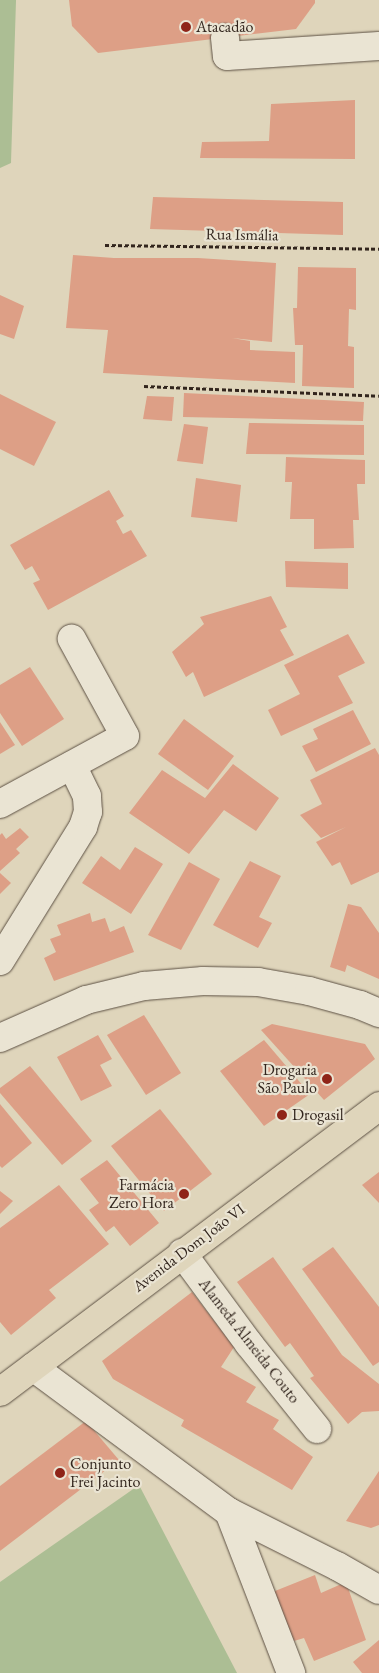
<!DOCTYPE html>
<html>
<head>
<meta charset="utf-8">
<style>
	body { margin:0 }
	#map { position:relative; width:379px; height:1673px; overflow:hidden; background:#dfd5bb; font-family:"EB Garamond",serif }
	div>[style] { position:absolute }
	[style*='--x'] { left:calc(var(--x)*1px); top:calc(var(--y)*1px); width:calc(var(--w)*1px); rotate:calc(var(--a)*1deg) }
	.green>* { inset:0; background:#acbe94 }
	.building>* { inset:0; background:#dd9f86 }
	.path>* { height:3px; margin-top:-1.5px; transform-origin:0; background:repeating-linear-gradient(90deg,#32251d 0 4px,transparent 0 6.5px) }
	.roads { filter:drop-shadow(0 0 1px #5d5144) drop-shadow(0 0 1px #5d5144) }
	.minor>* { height:28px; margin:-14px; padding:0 14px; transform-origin:14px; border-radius:14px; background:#eae4d3 }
	.major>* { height:28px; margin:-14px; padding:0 14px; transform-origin:14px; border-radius:14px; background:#dfd5bb }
	.dots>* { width:14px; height:14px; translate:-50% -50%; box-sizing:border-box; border:2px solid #eae4d3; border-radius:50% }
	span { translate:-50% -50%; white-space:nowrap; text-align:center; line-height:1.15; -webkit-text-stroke:4.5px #eae4d3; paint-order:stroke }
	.poi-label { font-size:16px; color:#32251d }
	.left { translate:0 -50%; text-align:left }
	.right { translate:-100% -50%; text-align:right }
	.street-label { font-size:16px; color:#32251d }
</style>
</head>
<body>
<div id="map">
	<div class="green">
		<div style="clip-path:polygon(0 0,16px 0,11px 163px,0 168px)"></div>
		<div style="clip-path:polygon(139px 1485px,237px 1673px,0 1673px,0 1582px)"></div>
	</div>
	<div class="building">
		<div style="clip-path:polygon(69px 0,315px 0,315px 3px,296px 29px,98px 53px,72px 26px)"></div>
		<div style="clip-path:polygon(355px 100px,355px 159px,200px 158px,202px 142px,269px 141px,271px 104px)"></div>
		<div style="clip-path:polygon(153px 197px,343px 202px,343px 235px,150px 229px)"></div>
		<div style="clip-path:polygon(73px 255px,114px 258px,198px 258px,276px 263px,272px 342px,232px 338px,250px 341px,250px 350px,295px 352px,295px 383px,103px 373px,108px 330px,66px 328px)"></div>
		<div style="clip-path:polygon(298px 267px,356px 268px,356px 310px,349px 309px,348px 346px,354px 347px,354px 388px,302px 386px,303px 345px,295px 345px,293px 308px,297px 308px)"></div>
		<div style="clip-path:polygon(0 295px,24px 306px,14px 339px,0 334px)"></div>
		<div style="clip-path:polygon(184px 393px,364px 402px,363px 421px,183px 417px)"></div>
		<div style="clip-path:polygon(0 394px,56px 422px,34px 466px,0 449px)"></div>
		<div style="clip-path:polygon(147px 396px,174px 397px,172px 421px,143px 419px)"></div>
		<div style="clip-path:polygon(249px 423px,364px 425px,364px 455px,246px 454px)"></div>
		<div style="clip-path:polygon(184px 424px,208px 427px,203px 464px,177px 461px)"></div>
		<div style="clip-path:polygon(286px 457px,365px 460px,365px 484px,357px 484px,359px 520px,353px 520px,354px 548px,314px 549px,314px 519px,290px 519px,292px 482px,285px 482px)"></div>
		<div style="clip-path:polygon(196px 478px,241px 485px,237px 522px,191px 517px)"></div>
		<div style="clip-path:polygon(109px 490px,124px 516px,116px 521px,123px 534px,131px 530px,147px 556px,48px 610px,33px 583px,40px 580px,32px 566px,25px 570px,10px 545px)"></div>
		<div style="clip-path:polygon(285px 561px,348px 563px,348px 589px,286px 587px)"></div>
		<div style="clip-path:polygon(271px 596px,287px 627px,280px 630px,294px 655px,204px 697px,193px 672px,186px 677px,172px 652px,204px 624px,200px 617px)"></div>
		<div style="clip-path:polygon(348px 634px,365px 663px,338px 676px,353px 703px,281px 736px,268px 710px,300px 694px,284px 665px)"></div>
		<div style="clip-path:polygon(30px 667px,64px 719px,22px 746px,0 713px,0 685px)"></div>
		<div style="clip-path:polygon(353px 710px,371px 744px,316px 772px,302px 746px,318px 739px,313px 729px)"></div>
		<div style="clip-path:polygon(184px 719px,234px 756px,208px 790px,158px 754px)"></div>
		<div style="clip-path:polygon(0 722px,15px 745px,0 754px)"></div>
		<div style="clip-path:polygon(375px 748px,379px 755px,379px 872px,351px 885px,340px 862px,332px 866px,316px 842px,346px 827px,321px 838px,300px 815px,322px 804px,310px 780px)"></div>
		<div style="clip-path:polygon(233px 764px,279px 798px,256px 831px,224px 810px,189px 854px,129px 813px,162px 770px,205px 798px)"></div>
		<div style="clip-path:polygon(20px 828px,29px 837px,16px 849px,20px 853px,0 871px,0 835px,2px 833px,6px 839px)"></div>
		<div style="clip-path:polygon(135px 847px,163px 864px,131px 914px,82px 883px,101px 856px,120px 870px)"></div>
		<div style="clip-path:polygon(250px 861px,281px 876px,259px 917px,272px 923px,258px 948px,213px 925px)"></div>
		<div style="clip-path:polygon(189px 862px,220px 879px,181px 950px,148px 935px)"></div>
		<div style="clip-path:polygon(0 873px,11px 883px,0 894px)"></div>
		<div style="clip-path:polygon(348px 904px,361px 907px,379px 933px,379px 979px,347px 965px,345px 972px,330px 967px)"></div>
		<div style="clip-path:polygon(90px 913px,92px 922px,105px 918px,110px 932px,124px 926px,134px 952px,54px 981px,44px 958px,56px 952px,50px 939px,61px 935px,57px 925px)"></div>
		<div style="clip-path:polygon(144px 1015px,181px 1073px,146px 1095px,107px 1035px)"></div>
		<div style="clip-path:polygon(272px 1024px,365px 1044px,375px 1059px,324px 1100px,261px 1030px)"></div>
		<div style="clip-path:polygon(98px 1035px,112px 1059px,100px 1065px,112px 1086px,81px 1101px,57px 1057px)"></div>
		<div style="clip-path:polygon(264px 1040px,310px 1094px,264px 1126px,220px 1071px)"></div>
		<div style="clip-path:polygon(30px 1066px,92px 1141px,62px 1165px,0 1093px,0 1088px)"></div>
		<div style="clip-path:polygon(0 1104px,32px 1143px,2px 1168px,0 1166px)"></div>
		<div style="clip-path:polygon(160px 1109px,212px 1174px,164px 1211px,111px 1146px)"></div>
		<div style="clip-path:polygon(107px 1160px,159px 1223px,130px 1246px,114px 1226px,106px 1232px,89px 1210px,99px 1203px,80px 1179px)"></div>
		<div style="clip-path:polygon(379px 1172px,379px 1203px,362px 1185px)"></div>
		<div style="clip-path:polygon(59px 1185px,109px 1244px,49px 1290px,56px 1298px,11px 1335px,0 1322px,0 1228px)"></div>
		<div style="clip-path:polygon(0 1191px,13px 1201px,0 1214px)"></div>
		<div style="clip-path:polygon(333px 1247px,379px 1307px,379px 1362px,373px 1366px,302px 1269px)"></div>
		<div style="clip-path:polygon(273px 1257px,342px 1355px,379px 1384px,379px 1411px,362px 1412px,348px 1424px,310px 1378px,314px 1376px,290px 1343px,285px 1347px,237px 1282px)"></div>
		<div style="clip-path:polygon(192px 1292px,234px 1347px,221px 1367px,256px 1387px,246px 1402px,279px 1420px,273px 1429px,313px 1457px,292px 1490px,181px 1426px,184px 1420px,113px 1379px,102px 1361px)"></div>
		<div style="clip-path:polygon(86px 1421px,119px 1460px,0 1551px,0 1486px)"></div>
		<div style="clip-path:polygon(379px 1471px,379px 1525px,371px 1528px,346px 1521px)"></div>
		<div style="clip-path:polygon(315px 1575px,321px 1593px,346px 1582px,366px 1640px,314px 1661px,304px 1638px,284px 1644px,265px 1595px)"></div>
		<div style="clip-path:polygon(379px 1640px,379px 1673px,362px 1673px,353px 1662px)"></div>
	</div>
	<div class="path">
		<div style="--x:105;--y:245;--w:274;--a:0.8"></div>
		<div style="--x:144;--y:386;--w:235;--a:2.4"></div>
	</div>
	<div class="roads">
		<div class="minor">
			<div style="--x:225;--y:38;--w:18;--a:84"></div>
			<div style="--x:227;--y:56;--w:152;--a:-3.8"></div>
			<div style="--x:0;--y:804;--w:142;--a:-28.5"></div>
			<div style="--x:125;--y:736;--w:111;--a:-118.7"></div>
			<div style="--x:0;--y:961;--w:158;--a:-58.2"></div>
			<div style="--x:83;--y:827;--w:16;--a:-72"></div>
			<div style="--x:88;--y:812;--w:16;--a:-94"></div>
			<div style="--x:87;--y:796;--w:34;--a:-116"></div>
			<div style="--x:0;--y:1038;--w:94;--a:-23.8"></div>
			<div style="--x:86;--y:1000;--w:60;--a:-13.6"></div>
			<div style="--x:144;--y:986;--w:59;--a:-4.8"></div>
			<div style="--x:203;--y:981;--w:55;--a:1"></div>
			<div style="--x:258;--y:982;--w:52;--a:10"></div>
			<div style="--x:309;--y:991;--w:53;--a:15.4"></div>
			<div style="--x:360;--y:1005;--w:21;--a:23"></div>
			<div style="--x:182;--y:1253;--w:113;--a:53.6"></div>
			<div style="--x:249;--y:1344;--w:109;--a:51.3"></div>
			<div style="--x:33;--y:1367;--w:244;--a:36.5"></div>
			<div style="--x:229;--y:1512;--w:121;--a:26.6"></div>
			<div style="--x:337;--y:1566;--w:48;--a:29.7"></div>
			<div style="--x:229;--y:1512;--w:173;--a:68.9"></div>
		</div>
		<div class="major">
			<div style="--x:0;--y:1392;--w:475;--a:-37"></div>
		</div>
	</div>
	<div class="dots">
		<div style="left:186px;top:27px;background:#8f2418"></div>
		<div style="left:327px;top:1079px;background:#8f2418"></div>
		<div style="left:282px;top:1115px;background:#8f2418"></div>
		<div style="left:184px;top:1194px;background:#8f2418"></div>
		<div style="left:60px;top:1473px;background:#8f2418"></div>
	</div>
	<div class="poi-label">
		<span class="left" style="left:196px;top:27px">Atacadão</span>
		<span class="right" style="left:317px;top:1079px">Drogaria<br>São Paulo</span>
		<span class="left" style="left:292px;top:1115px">Drogasil</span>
		<span class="right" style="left:174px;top:1194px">Farmácia<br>Zero Hora</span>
		<span class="left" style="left:70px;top:1473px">Conjunto<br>Frei Jacinto</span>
	</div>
	<div class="street-label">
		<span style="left:242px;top:235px;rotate:1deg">Rua Ismália</span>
		<span style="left:189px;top:1248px;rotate:-37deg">Avenida Dom João VI</span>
		<span style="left:249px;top:1341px;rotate:52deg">Alameda Almeida Couto</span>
	</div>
</div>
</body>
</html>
